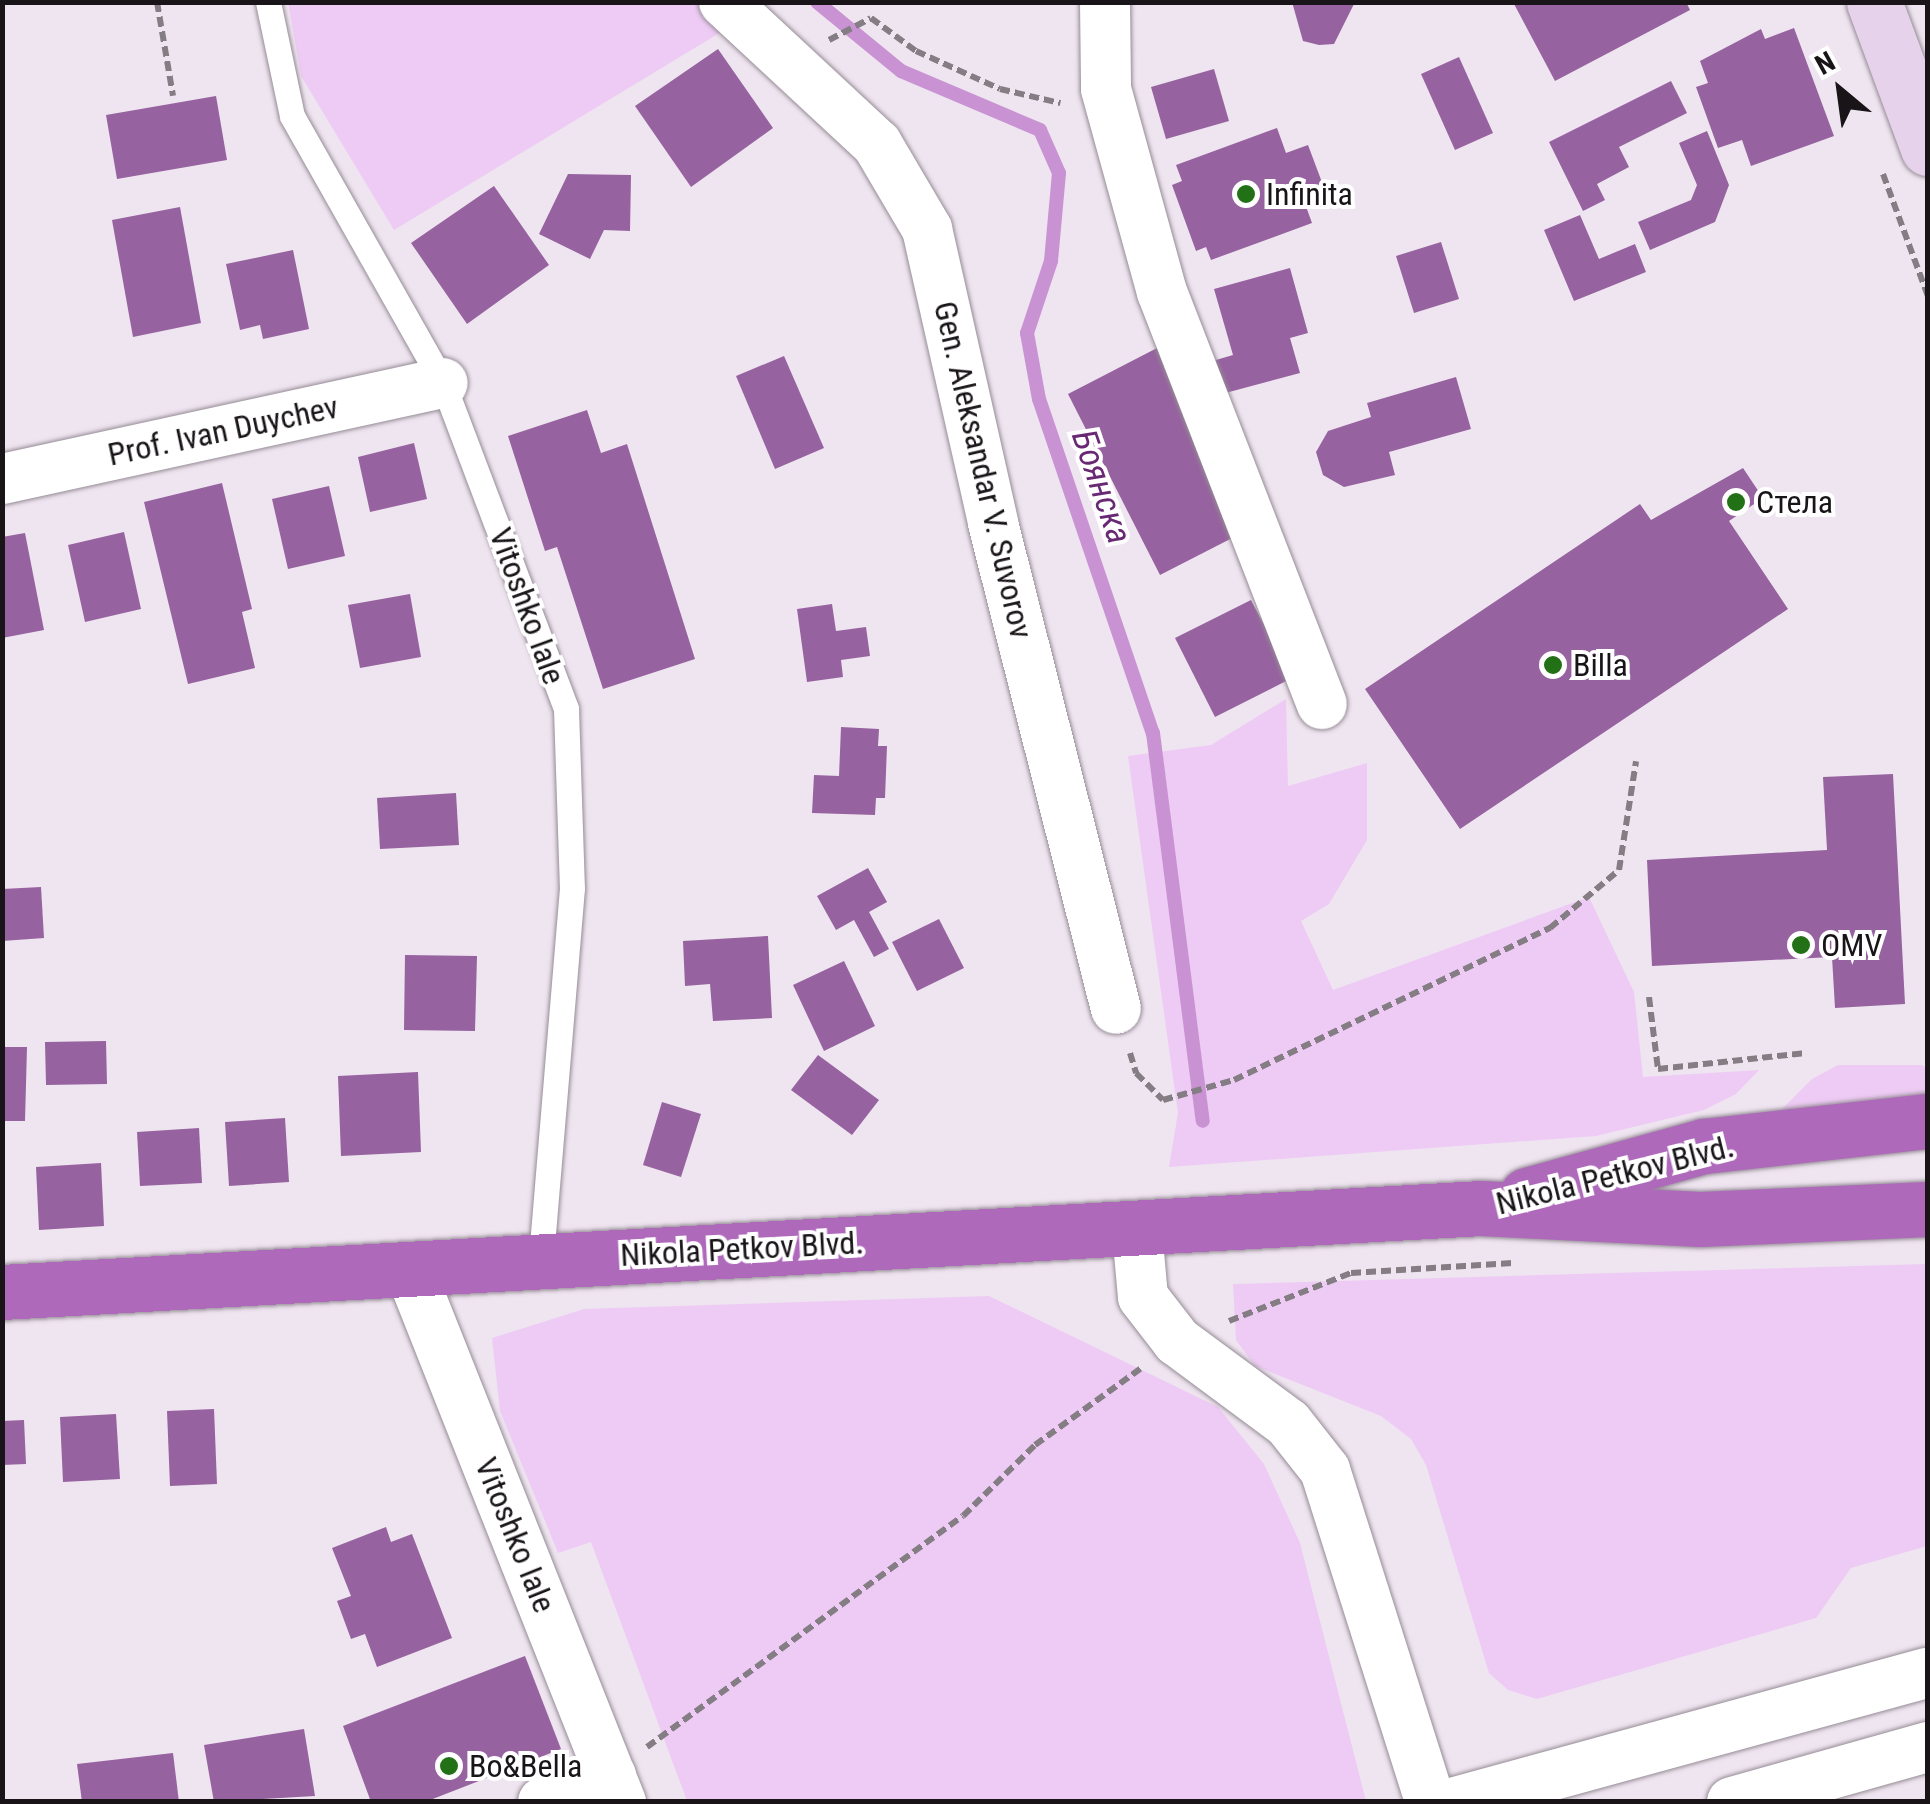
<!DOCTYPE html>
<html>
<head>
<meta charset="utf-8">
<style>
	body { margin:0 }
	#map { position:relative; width:1930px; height:1804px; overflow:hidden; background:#efe5f0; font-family:"Roboto Condensed",sans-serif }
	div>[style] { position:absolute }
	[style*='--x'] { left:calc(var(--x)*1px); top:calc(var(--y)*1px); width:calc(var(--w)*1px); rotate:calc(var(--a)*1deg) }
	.green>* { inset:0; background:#eecbf4 }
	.stream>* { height:14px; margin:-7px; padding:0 7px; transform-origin:7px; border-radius:7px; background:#c993d3 }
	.building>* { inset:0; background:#96629f }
	.path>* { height:6px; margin-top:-3px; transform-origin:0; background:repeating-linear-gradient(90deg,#847d84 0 10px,transparent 0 15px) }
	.roads { filter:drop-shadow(0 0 2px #958c96) drop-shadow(0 0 2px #958c96) }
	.lane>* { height:25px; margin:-12.5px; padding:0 12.5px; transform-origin:12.5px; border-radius:12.5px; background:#fff }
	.street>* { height:50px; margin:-25px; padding:0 25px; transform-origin:25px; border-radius:25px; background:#fff }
	.secondary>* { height:55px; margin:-27.5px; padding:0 27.5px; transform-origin:27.5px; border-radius:27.5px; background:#e7d2eb }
	.highway>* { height:55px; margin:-27.5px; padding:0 27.5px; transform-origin:27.5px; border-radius:27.5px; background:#ae69bb }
	.dots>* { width:28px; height:28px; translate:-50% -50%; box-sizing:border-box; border:5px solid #fff; border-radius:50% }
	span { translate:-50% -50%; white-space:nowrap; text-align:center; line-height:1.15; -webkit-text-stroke:8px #fff; paint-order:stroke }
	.poi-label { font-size:32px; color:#181418 }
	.left { translate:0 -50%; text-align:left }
	.street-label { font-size:32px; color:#181418 }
	.water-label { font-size:35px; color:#692874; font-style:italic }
	.frame { position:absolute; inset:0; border:5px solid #181418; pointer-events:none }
	.north { position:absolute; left:1790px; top:40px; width:100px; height:100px; -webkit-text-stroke:8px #fff; paint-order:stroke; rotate:331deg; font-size:28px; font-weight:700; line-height:40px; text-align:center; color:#181418 }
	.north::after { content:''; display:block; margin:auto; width:35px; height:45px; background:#181418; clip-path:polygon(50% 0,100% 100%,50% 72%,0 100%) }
</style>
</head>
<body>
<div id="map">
	<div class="green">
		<div style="clip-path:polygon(288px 2px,714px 2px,736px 23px,394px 230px,301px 76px)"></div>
		<div style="clip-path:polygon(1286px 699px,1288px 786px,1367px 763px,1367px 840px,1329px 904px,1301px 921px,1333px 990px,1589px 897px,1634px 992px,1643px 1077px,1759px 1070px,1736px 1094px,1704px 1110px,1596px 1136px,1169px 1167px,1178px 1113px,1128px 756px,1211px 745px)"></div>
		<div style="clip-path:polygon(1838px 1065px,1922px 1065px,1927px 1069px,1927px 1098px,1768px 1123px,1812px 1079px)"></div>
		<div style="clip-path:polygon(1927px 1264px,1927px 1546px,1851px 1568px,1816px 1618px,1537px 1699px,1508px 1690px,1489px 1673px,1426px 1465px,1411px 1439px,1381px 1416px,1255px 1366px,1236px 1340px,1233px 1284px)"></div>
		<div style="clip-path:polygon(989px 1296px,1218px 1407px,1264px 1464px,1300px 1543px,1366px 1801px,687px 1801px,591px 1542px,558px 1553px,500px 1411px,492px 1338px,584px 1309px)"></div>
	</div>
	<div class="stream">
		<div style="--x:817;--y:2;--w:109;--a:39.4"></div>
		<div style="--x:901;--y:71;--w:151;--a:23"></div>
		<div style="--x:1040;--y:130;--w:47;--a:66.2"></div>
		<div style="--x:1059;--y:173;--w:88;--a:95.2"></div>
		<div style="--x:1051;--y:261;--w:76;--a:108.4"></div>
		<div style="--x:1027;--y:333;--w:67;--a:79.7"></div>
		<div style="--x:1039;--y:399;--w:353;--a:71.2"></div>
		<div style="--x:1153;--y:733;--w:391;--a:82.7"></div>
	</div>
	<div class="building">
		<div style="clip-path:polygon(1292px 2px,1355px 2px,1334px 44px,1319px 45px,1303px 41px)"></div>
		<div style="clip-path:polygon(1513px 2px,1686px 2px,1690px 10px,1555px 81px)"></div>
		<div style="clip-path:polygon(1794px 28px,1834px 136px,1751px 166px,1742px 140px,1718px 148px,1696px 87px,1708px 83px,1700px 61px,1761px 29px,1765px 39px)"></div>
		<div style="clip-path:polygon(718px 49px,773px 128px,691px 187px,635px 106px)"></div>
		<div style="clip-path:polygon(1459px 57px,1493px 133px,1455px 150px,1421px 74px)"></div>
		<div style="clip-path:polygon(1214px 69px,1229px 121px,1166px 139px,1151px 87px)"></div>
		<div style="clip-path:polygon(1671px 81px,1687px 113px,1619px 147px,1629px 167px,1597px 184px,1605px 200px,1583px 211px,1549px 142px)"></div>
		<div style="clip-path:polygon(216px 96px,227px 160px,117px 179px,106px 115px)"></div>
		<div style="clip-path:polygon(1277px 128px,1286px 153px,1308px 145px,1326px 193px,1304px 201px,1312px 223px,1211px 260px,1206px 247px,1196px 251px,1172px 185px,1182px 181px,1176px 165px)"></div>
		<div style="clip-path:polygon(1707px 131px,1729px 185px,1715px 222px,1650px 250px,1638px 222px,1691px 200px,1697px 185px,1679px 143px)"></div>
		<div style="clip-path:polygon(568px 174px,631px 175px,630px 231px,604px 230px,590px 259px,539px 234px)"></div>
		<div style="clip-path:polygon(494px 186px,549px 265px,467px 324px,411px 243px)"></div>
		<div style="clip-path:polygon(180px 207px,201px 323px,133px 337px,112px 220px)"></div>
		<div style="clip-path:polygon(1580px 215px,1599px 259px,1635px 244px,1646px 272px,1574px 301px,1544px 230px)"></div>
		<div style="clip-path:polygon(1441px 242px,1459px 299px,1414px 313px,1396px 256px)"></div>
		<div style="clip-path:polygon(293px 250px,309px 329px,263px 339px,260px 325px,240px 330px,226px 264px)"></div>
		<div style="clip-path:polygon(1290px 268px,1308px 333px,1290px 338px,1300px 373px,1218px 395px,1209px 362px,1233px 355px,1214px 289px)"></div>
		<div style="clip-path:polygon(1159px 347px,1240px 534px,1160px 575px,1068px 394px)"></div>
		<div style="clip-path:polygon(784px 356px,824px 448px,775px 469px,736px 376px)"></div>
		<div style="clip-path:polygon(1456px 377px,1471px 429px,1389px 452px,1395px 475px,1344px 487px,1323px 475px,1316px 452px,1328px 431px,1371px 417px,1367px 403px)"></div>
		<div style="clip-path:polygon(587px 410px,601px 453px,627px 444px,695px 659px,603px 689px,557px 547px,545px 551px,508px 436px)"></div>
		<div style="clip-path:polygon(414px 443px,427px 499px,370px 512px,358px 457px)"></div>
		<div style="clip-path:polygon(1743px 468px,1763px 498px,1729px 521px,1788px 609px,1460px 829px,1365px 689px,1640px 504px,1651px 520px)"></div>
		<div style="clip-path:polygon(222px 483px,252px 609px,242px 612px,255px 668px,188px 684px,144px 502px)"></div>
		<div style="clip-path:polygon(329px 486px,345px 556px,288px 569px,272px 499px)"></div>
		<div style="clip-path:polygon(124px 532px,141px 609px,85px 622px,68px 545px)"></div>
		<div style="clip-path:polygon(25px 533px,44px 630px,2px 638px,2px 537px)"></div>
		<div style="clip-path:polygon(410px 594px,421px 657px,360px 668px,348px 605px)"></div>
		<div style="clip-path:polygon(1251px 600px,1292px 678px,1215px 717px,1175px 638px)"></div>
		<div style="clip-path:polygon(832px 604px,836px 631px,866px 627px,870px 656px,841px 660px,843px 677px,807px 682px,797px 609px)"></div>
		<div style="clip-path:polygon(841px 727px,879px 729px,878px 746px,887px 746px,885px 798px,876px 798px,875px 815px,812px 813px,814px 775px,839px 776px)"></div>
		<div style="clip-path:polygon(1893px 774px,1905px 1004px,1835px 1008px,1832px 957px,1652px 966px,1647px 860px,1827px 850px,1823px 777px)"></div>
		<div style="clip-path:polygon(456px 793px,459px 845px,380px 849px,377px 798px)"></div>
		<div style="clip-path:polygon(868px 868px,887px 902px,869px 912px,889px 949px,874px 957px,854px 920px,836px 930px,817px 896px)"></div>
		<div style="clip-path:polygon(41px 887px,44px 938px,2px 941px,2px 889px)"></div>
		<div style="clip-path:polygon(939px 919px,964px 968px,917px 991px,892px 942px)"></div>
		<div style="clip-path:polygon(768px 936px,772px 1018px,713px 1021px,710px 984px,685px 986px,683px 941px)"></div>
		<div style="clip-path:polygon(405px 955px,477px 956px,475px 1031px,404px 1030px)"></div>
		<div style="clip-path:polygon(844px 961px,875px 1026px,824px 1051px,793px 985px)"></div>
		<div style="clip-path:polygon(106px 1041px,107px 1084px,46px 1085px,45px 1042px)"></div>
		<div style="clip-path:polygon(2px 1047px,27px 1047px,25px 1121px,2px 1121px)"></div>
		<div style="clip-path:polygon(818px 1055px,879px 1100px,852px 1135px,791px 1090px)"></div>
		<div style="clip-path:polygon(418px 1072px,421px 1152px,341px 1156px,338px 1076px)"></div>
		<div style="clip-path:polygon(662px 1102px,701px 1114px,681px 1177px,643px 1165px)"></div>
		<div style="clip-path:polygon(285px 1118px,289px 1182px,229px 1186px,225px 1122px)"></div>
		<div style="clip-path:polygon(199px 1128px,202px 1183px,140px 1186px,137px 1132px)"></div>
		<div style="clip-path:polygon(101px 1163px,104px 1226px,39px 1230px,36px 1167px)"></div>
		<div style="clip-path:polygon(214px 1409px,217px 1484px,170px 1486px,167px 1411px)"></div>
		<div style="clip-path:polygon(116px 1414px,120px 1479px,63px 1482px,60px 1417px)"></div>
		<div style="clip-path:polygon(24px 1420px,26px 1464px,2px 1465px,2px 1421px)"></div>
		<div style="clip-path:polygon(386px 1527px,391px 1542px,412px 1534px,452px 1638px,377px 1667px,365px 1634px,351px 1639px,337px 1601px,351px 1596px,332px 1548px)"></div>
		<div style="clip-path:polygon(525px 1656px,561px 1749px,425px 1802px,371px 1802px,343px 1726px)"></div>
		<div style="clip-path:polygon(304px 1729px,315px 1796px,214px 1802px,204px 1745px)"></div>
		<div style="clip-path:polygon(173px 1753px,179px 1802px,82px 1802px,77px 1764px)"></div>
	</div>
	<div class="path">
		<div style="--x:157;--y:2;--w:95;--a:80.3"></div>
		<div style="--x:829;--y:40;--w:47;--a:-27.6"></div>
		<div style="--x:871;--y:18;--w:56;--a:36.3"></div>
		<div style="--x:916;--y:51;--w:92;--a:24.3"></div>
		<div style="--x:1000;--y:89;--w:62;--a:13.1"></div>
		<div style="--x:1883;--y:174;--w:130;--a:69.8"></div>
		<div style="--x:1649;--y:997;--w:73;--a:82.9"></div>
		<div style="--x:1658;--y:1069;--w:149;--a:-6.2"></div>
		<div style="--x:1130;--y:1053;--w:21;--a:73"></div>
		<div style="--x:1136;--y:1073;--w:38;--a:45"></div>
		<div style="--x:1163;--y:1100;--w:74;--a:-15.7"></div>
		<div style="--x:1234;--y:1080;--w:351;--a:-25.7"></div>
		<div style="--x:1550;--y:928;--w:90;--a:-40"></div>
		<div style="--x:1619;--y:870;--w:110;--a:-81.1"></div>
		<div style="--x:1229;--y:1321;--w:131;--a:-21.5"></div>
		<div style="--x:1351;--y:1273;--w:162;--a:-3.5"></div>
		<div style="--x:647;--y:1747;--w:391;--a:-36.2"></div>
		<div style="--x:963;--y:1516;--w:101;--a:-44.6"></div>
		<div style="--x:1035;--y:1445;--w:130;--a:-35.9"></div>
	</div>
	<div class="roads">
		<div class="lane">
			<div style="--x:268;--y:2;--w:116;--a:78.1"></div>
			<div style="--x:292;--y:116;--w:307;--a:60.5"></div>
			<div style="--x:443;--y:383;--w:348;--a:69.3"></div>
			<div style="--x:566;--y:709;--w:179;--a:88.1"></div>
			<div style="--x:572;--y:888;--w:372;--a:94.8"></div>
		</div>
		<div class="street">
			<div style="--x:724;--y:2;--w:209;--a:42.9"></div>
			<div style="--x:877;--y:144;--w:99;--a:59.5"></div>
			<div style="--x:927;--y:229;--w:301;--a:77.3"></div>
			<div style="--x:993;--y:523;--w:501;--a:75.8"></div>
			<div style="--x:1105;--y:2;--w:87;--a:89.3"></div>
			<div style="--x:1106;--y:89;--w:211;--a:74.6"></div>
			<div style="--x:1162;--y:292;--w:442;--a:68.8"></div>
			<div style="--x:2;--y:479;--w:451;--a:-12.3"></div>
			<div style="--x:1137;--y:1231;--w:66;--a:84.8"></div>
			<div style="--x:1143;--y:1297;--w:56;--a:52.3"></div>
			<div style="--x:1177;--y:1341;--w:138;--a:36.5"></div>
			<div style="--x:1288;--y:1423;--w:60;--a:51.8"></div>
			<div style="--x:1325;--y:1470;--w:348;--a:72.4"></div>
			<div style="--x:409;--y:1268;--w:575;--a:68.35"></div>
			<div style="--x:543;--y:1802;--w:73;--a:-20.9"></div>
			<div style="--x:1455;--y:1802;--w:490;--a:-15.3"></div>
			<div style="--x:1732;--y:1802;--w:204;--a:-15.7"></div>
		</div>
		<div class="secondary">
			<div style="--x:1874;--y:2;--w:156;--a:69.7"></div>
		</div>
		<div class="highway">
			<div style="--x:1527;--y:1195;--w:184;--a:-15.5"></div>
			<div style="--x:1704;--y:1146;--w:225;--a:-6.4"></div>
			<div style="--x:2;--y:1292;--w:1481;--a:-3.25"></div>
			<div style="--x:1481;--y:1208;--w:219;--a:2.9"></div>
			<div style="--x:1700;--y:1219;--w:228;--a:-2.5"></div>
		</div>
	</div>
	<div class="dots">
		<div style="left:1246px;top:194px;background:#237117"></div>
		<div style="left:1736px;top:502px;background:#237117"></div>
		<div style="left:1553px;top:665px;background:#237117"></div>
		<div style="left:1801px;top:945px;background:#237117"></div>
		<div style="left:449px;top:1766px;background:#237117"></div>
	</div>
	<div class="poi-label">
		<span class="left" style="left:1266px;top:194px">Infinita</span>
		<span class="left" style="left:1756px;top:502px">Стела</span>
		<span class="left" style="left:1573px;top:665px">Billa</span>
		<span class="left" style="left:1821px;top:945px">OMV</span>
		<span class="left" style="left:469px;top:1766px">Bo&amp;Bella</span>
	</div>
	<div class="street-label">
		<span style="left:223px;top:431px;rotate:-12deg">Prof. Ivan Duychev</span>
		<span style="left:983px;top:470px;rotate:77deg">Gen. Aleksandar V. Suvorov</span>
		<span style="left:527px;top:606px;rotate:70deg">Vitoshko lale</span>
		<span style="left:1615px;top:1175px;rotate:-14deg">Nikola Petkov Blvd.</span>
		<span style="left:742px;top:1249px;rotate:-3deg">Nikola Petkov Blvd.</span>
		<span style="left:515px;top:1535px;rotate:68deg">Vitoshko lale</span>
	</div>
	<div class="water-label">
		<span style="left:1101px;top:487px;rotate:71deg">Боянска</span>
	</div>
	<div class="frame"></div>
	<div class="north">N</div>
</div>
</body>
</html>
